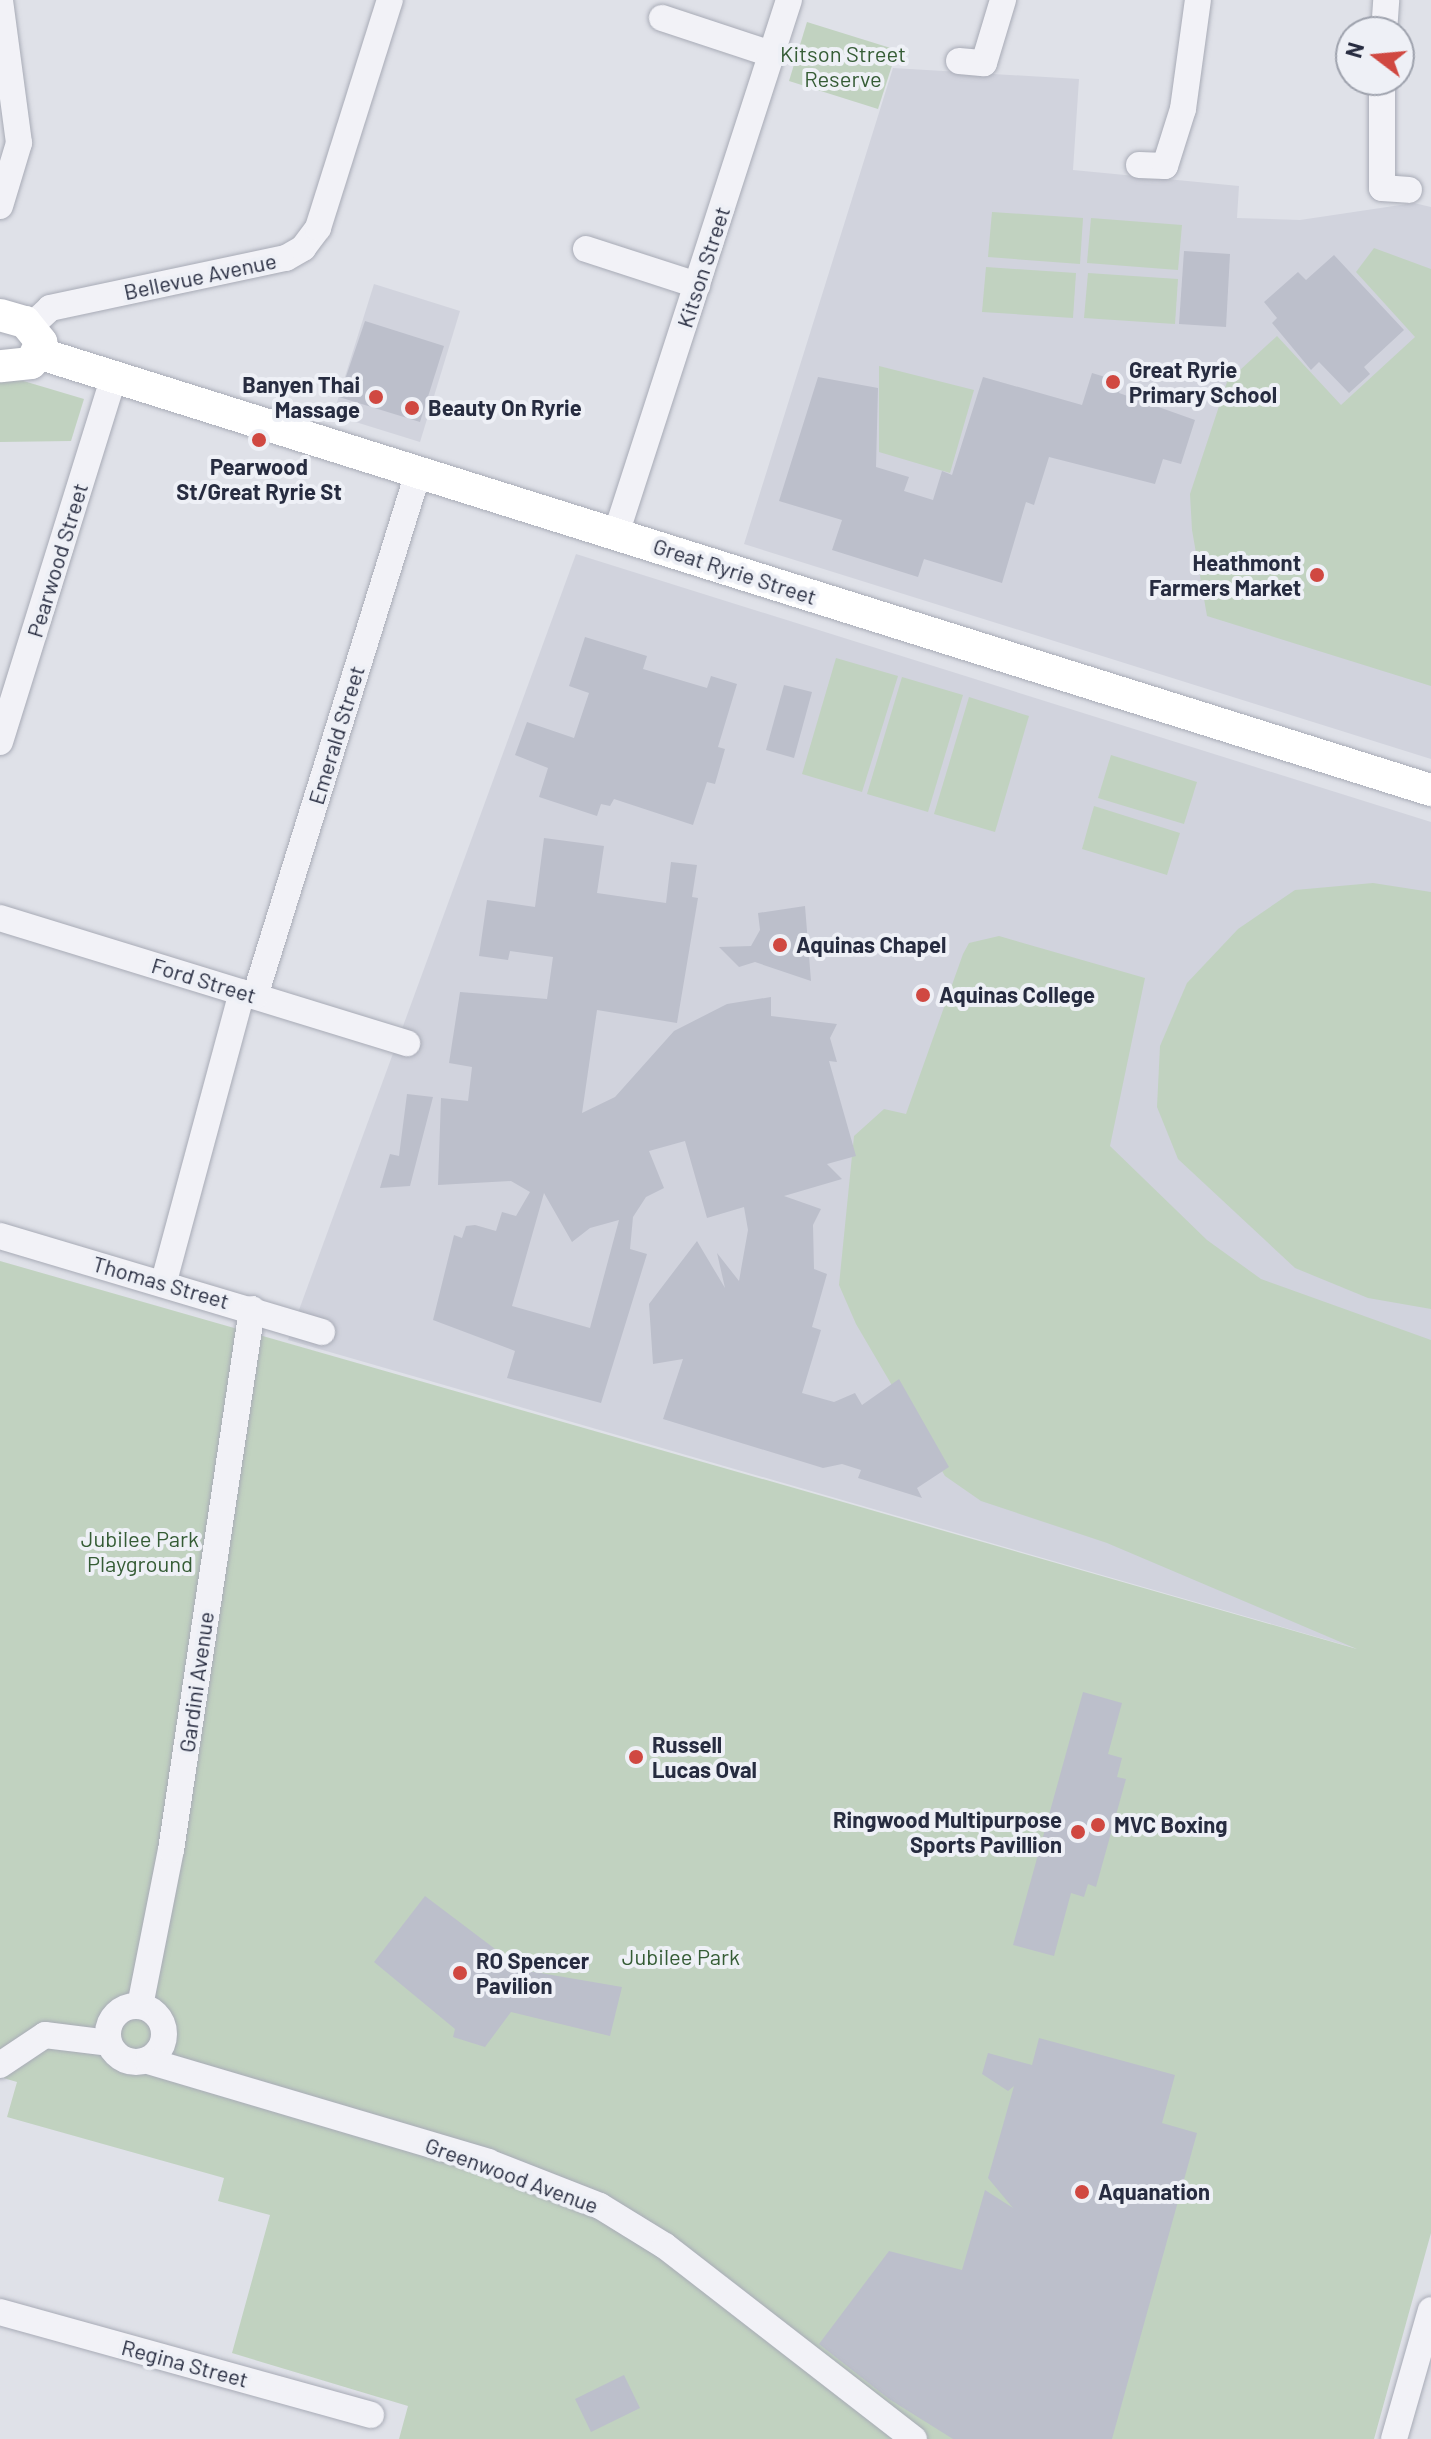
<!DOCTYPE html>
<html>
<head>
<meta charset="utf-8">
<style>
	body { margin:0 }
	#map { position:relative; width:1431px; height:2439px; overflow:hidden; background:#dfe1e8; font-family:Barlow,sans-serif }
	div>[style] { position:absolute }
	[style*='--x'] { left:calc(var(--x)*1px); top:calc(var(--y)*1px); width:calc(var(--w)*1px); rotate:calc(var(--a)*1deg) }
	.built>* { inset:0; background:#d1d3dd }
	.green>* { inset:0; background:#c1d2c0 }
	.building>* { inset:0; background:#bcbfcb }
	.roads { filter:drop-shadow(0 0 2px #a8abb6) drop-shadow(0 0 2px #a8abb6) }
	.minor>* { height:26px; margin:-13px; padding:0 13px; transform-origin:13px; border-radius:13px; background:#f2f2f7 }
	.minor>.ring { margin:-13px; padding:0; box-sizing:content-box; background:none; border:26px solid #f2f2f7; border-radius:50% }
	.major>* { height:32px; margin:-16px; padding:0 16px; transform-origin:16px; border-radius:16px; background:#fff }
	.dots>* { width:22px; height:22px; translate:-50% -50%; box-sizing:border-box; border:4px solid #eef0f6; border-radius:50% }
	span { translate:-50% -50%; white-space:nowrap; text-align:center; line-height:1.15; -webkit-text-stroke:8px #eef0f6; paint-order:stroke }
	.park-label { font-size:22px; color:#355c35 }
	.street-label { font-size:22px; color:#272c40 }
	.poi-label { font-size:22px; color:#272c40; font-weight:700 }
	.left { translate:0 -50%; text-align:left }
	.right { translate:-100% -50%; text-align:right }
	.north { position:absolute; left:1335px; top:16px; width:80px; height:80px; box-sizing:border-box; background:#eef0f6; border:2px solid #9ea2ad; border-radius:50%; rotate:286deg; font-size:22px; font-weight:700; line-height:32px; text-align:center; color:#272c40 }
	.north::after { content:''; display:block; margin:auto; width:28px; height:36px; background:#d04841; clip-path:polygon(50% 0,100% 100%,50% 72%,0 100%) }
</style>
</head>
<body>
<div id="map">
	<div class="built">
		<div style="clip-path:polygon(893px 68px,1079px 79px,1073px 170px,1239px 186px,1237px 218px,1300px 220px,1414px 203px,1431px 207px,1431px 759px,744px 544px)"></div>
		<div style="clip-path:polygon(374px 284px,460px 311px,420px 442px,333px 415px)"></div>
		<div style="clip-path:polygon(576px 554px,1431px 822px,1431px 1670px,288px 1340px)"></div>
	</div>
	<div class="green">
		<div style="clip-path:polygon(807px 22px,897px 50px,878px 109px,789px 81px)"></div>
		<div style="clip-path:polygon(992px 212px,1083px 218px,1080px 264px,988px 257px)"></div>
		<div style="clip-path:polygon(1091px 218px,1182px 225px,1178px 270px,1087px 263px)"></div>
		<div style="clip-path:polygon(1374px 248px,1431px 269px,1431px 686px,1207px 616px,1192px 530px,1190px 494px,1227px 382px,1277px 336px,1341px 405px,1415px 337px,1356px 272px)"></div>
		<div style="clip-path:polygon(986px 267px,1076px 273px,1073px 318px,982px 312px)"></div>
		<div style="clip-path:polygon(1088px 273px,1178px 279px,1175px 324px,1084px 318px)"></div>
		<div style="clip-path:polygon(879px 366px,974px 390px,950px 473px,879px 452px)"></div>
		<div style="clip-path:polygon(0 374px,84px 399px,71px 441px,0 442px)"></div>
		<div style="clip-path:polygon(836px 658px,898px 676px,862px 792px,802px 774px)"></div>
		<div style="clip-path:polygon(902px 677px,963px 695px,928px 812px,867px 794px)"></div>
		<div style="clip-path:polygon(969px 697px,1029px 716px,995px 832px,934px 814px)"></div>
		<div style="clip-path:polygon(1111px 755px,1197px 782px,1184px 824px,1098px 798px)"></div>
		<div style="clip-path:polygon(1094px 806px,1180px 833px,1167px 875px,1082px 849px)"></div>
		<div style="clip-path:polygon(1373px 883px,1431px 892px,1431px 1309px,1368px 1298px,1295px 1268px,1178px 1159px,1157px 1107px,1160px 1046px,1187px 983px,1238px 929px,1295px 890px)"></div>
		<div style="clip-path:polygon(999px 936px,1145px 978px,1110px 1146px,1207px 1240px,1261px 1279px,1431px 1340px,1431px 2233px,1374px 2439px,399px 2439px,408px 2406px,232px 2353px,270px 2215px,218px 2201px,224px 2178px,7px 2117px,17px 2082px,0 2077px,0 1261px,1357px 1649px,1107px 1543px,981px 1501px,945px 1476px,856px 1324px,839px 1285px,854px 1136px,884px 1109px,906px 1114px,963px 954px,969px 943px)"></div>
	</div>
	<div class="building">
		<div style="clip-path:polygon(1184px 251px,1230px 254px,1226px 327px,1179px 324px)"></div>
		<div style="clip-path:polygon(1334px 255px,1404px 330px,1364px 367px,1370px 374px,1349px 393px,1319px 362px,1311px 370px,1272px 323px,1277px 318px,1264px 302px,1298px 272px,1306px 280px)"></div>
		<div style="clip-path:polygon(365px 321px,444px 346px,420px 422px,339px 397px)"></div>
		<div style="clip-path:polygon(1092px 373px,1122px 382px,1119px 393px,1195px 420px,1181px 464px,1163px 459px,1155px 484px,1049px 457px,1034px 505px,1026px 502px,1002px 583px,924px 559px,918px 577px,832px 550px,842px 520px,779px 501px,818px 377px,878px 388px,876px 467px,909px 477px,904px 491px,933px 500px,942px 471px,952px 475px,983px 377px,1082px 405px)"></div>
		<div style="clip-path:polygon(585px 637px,647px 656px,643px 669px,707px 688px,711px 676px,737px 684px,718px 747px,725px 749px,715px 784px,707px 782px,693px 825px,614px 799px,610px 806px,601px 804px,597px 816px,539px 797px,548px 768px,515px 755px,527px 722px,574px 738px,589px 693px,569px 686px)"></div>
		<div style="clip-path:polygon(784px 685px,812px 692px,794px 758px,766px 750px)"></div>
		<div style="clip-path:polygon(evenodd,544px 838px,604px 846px,597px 893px,666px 903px,671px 862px,697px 865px,692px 897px,698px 898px,677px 1023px,597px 1010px,582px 1113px,615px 1097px,674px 1031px,727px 1004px,771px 997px,771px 1016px,837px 1024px,830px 1038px,837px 1062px,829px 1061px,856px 1156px,827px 1164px,842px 1179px,784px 1196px,821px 1209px,813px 1225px,814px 1269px,827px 1274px,812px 1327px,821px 1330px,802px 1393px,834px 1402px,855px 1393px,862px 1405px,899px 1379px,949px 1467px,917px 1488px,922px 1498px,858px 1478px,861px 1470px,842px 1464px,823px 1468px,663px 1419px,683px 1359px,653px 1364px,649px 1304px,697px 1241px,725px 1288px,717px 1253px,739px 1281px,748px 1230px,744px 1207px,707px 1218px,685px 1141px,649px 1151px,664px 1188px,646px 1197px,633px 1217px,630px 1249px,647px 1254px,601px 1403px,507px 1378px,515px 1351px,433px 1320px,454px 1235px,462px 1238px,466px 1226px,475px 1225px,496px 1231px,502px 1212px,516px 1216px,530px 1192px,511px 1181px,438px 1185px,441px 1098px,468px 1101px,472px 1067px,449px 1063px,460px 992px,547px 999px,553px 957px,510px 951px,508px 960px,479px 956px,487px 900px,535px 907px,544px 838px,544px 1193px,572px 1242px,590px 1228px,619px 1220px,590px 1328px,512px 1306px,544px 1193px)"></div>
		<div style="clip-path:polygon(805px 906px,811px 981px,755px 962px,739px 967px,719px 947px,751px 946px,760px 930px,758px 913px)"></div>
		<div style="clip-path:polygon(407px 1094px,433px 1097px,410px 1186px,380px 1188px,390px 1154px,399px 1156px)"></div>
		<div style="clip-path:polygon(1083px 1692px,1122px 1703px,1108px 1754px,1122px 1758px,1117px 1777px,1126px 1779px,1096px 1887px,1088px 1884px,1084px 1897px,1071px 1893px,1054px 1956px,1013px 1945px)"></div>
		<div style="clip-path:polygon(425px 1896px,523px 1970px,622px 1987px,610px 2036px,511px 2012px,485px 2047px,453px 2037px,455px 2029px,374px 1962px)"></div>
		<div style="clip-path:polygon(1039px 2038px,1175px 2075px,1162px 2123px,1197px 2133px,1112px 2439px,953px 2439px,889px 2399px,819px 2344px,889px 2251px,962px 2270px,985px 2190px,1013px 2208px,988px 2178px,1014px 2086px,1008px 2091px,982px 2074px,988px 2053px,1032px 2065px)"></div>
		<div style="clip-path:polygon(624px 2375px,640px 2408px,591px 2432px,575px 2399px)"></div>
	</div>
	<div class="roads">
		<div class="minor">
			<div style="--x:662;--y:18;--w:115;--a:18.3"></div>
			<div style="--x:1384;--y:32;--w:32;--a:-86"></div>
			<div style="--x:959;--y:61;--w:25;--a:5"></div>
			<div style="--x:984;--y:63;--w:66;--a:-73.2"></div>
			<div style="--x:1382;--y:80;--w:108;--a:90"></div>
			<div style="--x:1382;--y:188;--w:27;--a:4"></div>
			<div style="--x:1139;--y:165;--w:26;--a:2"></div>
			<div style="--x:1165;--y:166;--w:60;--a:-72.5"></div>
			<div style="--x:1183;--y:109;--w:110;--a:-82.2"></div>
			<div style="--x:0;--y:206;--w:66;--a:-73.2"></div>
			<div style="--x:19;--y:143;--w:144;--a:-97.6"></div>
			<div style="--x:586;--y:249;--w:117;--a:18"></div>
			<div style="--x:31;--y:326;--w:26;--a:-43"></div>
			<div style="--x:50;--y:308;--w:241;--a:-12"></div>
			<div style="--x:286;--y:258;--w:20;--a:-30"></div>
			<div style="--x:303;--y:248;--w:25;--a:-53"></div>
			<div style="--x:318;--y:228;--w:239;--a:-72.5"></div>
			<div style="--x:616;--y:534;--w:561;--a:-72.05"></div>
			<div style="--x:0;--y:742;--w:382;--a:-72.7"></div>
			<div style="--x:0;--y:918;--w:426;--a:17.1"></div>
			<div style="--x:255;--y:996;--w:548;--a:-72.69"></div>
			<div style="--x:0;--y:1236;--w:336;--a:16.6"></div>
			<div style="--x:164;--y:1281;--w:299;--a:-74.9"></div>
			<div class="ring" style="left:108px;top:2006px;width:30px;height:30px"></div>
			<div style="--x:140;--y:2006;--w:159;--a:-78.8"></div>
			<div style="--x:171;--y:1850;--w:547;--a:-81.48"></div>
			<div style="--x:148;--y:2061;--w:355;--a:16.5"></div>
			<div style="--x:488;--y:2162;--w:120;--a:21.4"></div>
			<div style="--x:600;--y:2206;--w:76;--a:31.6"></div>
			<div style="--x:665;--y:2246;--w:315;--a:37.8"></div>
			<div style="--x:0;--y:2065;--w:54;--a:-33.7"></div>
			<div style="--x:45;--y:2035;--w:64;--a:7.1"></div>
			<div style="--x:0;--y:2312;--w:385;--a:15.5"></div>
			<div style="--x:1394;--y:2439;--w:134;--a:-74"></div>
		</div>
		<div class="major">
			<div style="--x:0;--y:315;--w:26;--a:16"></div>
			<div style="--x:25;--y:322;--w:26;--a:51"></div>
			<div style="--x:41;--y:342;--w:23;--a:115"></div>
			<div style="--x:31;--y:363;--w:31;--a:174"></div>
			<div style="--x:38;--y:353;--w:1460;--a:17.42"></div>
		</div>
	</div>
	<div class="dots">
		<div style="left:1113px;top:382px;background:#d04841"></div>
		<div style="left:376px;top:397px;background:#d04841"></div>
		<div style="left:412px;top:408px;background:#d04841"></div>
		<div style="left:259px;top:440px;background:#d04841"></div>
		<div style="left:1317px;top:575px;background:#d04841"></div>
		<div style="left:780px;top:945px;background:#d04841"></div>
		<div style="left:923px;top:995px;background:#d04841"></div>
		<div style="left:636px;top:1757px;background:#d04841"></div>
		<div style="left:1098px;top:1825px;background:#d04841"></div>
		<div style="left:1078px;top:1832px;background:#d04841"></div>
		<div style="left:460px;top:1973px;background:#d04841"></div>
		<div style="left:1082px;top:2192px;background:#d04841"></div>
	</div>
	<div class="park-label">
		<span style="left:843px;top:66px">Kitson Street<br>Reserve</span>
		<span style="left:140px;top:1551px">Jubilee Park<br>Playground</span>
		<span style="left:681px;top:1957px">Jubilee Park</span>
	</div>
	<div class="street-label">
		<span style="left:703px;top:267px;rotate:-72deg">Kitson Street</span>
		<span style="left:200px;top:276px;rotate:-12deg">Bellevue Avenue</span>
		<span style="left:57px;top:560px;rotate:-73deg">Pearwood Street</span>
		<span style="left:735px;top:571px;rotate:18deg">Great Ryrie Street</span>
		<span style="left:336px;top:735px;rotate:-73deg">Emerald Street</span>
		<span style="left:204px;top:980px;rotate:17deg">Ford Street</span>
		<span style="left:161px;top:1282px;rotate:16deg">Thomas Street</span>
		<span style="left:196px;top:1682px;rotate:-82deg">Gardini Avenue</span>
		<span style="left:512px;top:2175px;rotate:20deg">Greenwood Avenue</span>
		<span style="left:185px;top:2363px;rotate:15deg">Regina Street</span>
	</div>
	<div class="poi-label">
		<span class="left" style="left:1129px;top:382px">Great Ryrie<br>Primary School</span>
		<span class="right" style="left:360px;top:397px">Banyen Thai<br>Massage</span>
		<span class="left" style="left:428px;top:408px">Beauty On Ryrie</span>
		<span style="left:259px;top:479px">Pearwood<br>St/Great Ryrie St</span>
		<span class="right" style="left:1301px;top:575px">Heathmont<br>Farmers Market</span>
		<span class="left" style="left:796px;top:945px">Aquinas Chapel</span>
		<span class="left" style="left:939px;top:995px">Aquinas College</span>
		<span class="left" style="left:652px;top:1757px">Russell<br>Lucas Oval</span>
		<span class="right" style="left:1062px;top:1832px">Ringwood Multipurpose<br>Sports Pavillion</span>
		<span class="left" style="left:1114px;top:1825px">MVC Boxing</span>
		<span class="left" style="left:476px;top:1973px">RO Spencer<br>Pavilion</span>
		<span class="left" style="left:1098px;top:2192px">Aquanation</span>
	</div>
	<div class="north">N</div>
</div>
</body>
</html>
